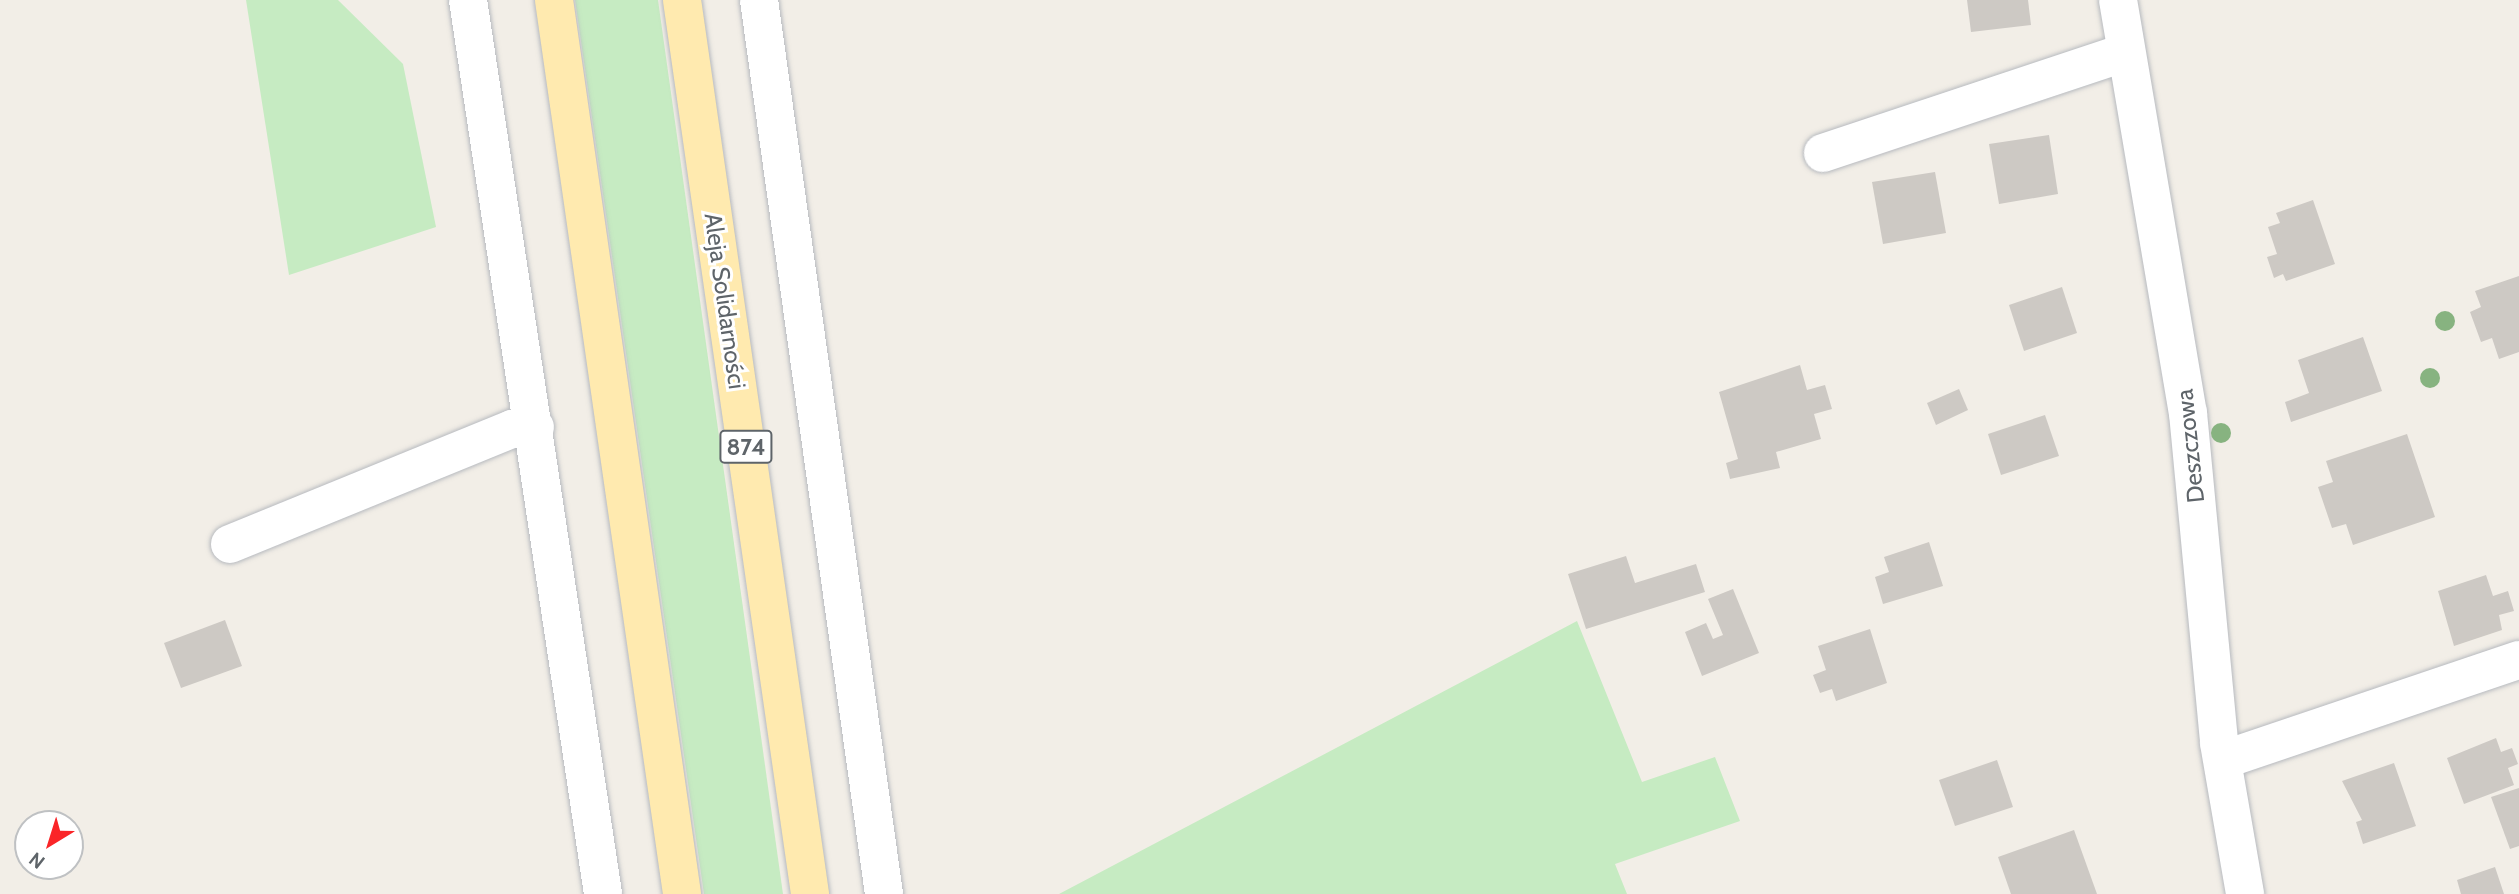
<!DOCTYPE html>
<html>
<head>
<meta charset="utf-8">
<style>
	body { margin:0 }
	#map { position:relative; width:2519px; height:894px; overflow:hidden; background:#f2eee7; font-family:Cabin,sans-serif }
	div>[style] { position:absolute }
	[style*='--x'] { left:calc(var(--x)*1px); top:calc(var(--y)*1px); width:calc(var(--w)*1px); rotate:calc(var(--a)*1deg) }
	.green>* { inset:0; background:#c6ebc2 }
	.building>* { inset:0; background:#cdc9c4 }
	.roads { filter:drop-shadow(0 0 2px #b7babf) drop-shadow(0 0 2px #b7babf) }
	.minor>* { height:38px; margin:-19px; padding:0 19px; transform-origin:19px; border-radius:19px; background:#fff }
	.major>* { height:38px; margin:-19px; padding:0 19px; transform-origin:19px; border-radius:19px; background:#ffeaaf }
	.trees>* { width:20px; height:20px; margin:-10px; border-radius:50%; background:#87b380 }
	span { translate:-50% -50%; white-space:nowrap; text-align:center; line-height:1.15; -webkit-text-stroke:6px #fff; paint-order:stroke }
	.shield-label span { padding:2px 5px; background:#fff; border:2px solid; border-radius:5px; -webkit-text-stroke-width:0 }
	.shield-label { font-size:23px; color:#5e6469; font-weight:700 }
	.street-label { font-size:24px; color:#5e6469 }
	.north { position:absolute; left:14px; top:810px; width:70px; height:70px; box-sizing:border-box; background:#fff; border:2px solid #bfc1c3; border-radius:50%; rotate:218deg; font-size:19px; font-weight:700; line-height:28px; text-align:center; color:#5e6469 }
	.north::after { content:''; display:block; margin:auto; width:24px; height:32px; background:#fa2528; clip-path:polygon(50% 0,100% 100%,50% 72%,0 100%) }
</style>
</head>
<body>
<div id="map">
	<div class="green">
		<div style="clip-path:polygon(246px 0,338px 0,403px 64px,436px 227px,289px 275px)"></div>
		<div style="clip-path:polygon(575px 0,658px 0,783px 894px,704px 894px)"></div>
		<div style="clip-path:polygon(1577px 621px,1642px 782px,1715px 757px,1740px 821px,1615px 864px,1627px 894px,1059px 894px)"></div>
	</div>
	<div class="building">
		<div style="clip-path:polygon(1967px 0,2028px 0,2031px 25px,1971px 32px)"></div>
		<div style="clip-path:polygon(2049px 135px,2058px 194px,1999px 204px,1989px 144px)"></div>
		<div style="clip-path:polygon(1935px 172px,1946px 233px,1883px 244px,1872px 182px)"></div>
		<div style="clip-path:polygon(2313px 200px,2335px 264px,2286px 281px,2283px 274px,2274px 278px,2267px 257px,2277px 254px,2268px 227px,2280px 223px,2276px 213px)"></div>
		<div style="clip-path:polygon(2519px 276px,2519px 352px,2499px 359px,2492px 338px,2481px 342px,2470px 312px,2481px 307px,2475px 291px)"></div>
		<div style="clip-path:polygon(2062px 287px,2077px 333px,2024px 351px,2009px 305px)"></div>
		<div style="clip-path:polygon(2363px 337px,2382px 391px,2291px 422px,2285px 402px,2309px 393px,2298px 360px)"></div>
		<div style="clip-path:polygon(1800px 365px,1807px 390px,1825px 385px,1832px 409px,1814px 414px,1821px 439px,1776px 452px,1780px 468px,1730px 479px,1726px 463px,1738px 459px,1719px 392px)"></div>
		<div style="clip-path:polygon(1959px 389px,1968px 410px,1936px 425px,1927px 403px)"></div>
		<div style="clip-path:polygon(2045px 415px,2059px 456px,2001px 475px,1988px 434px)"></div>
		<div style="clip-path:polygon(2407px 434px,2435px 517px,2353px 545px,2346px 524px,2332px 528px,2318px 487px,2333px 482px,2326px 461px)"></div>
		<div style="clip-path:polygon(1929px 542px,1943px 586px,1883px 604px,1875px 577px,1889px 572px,1884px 557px)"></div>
		<div style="clip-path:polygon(1626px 556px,1635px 583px,1696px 564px,1705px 592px,1586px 629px,1568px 574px)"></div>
		<div style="clip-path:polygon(2486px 575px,2493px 596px,2508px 591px,2514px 611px,2499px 615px,2502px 630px,2454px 646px,2438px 591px)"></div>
		<div style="clip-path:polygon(1733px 589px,1759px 653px,1702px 676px,1685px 632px,1706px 623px,1713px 639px,1723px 635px,1708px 599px)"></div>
		<div style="clip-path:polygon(225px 620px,242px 666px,181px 688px,164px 643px)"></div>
		<div style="clip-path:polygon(1870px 629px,1887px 683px,1836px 701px,1832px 689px,1820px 693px,1813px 675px,1826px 670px,1818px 646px)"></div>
		<div style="clip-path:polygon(2496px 738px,2501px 752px,2512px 748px,2518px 764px,2508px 768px,2514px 785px,2464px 804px,2447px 758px)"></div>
		<div style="clip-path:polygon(1997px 760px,2013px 807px,1955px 826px,1939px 780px)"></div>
		<div style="clip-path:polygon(2394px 763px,2416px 826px,2363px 844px,2356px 822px,2362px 820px,2342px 781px)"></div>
		<div style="clip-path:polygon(2519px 788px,2519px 846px,2510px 849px,2491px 797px)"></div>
		<div style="clip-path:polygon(2074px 830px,2097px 894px,2011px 894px,1998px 857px)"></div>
		<div style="clip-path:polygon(2495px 867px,2504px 894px,2461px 894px,2457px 880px)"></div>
	</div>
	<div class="roads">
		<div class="minor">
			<div style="--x:468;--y:0;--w:904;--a:81.41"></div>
			<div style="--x:759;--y:0;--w:903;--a:82.04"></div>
			<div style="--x:2118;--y:0;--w:419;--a:80.4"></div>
			<div style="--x:2188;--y:413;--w:331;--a:84.6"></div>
			<div style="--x:2219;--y:743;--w:153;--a:80.2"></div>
			<div style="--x:1823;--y:153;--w:319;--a:-18.4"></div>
			<div style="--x:230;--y:544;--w:305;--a:-22.2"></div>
			<div style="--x:512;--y:429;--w:23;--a:-5"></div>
			<div style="--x:2223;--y:760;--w:312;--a:-18.7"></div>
		</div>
		<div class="major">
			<div style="--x:554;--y:0;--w:903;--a:81.85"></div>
			<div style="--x:682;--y:0;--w:903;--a:81.85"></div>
		</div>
	</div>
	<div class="trees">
		<div style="left:2445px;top:321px"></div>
		<div style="left:2430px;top:378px"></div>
		<div style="left:2221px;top:433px"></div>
	</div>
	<div class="shield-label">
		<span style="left:746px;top:447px">874</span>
	</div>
	<div class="street-label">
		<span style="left:725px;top:301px;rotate:82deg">Aleja Solidarności</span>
		<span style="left:2190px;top:446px;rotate:-96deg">Deszczowa</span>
	</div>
	<div class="north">N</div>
</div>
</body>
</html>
